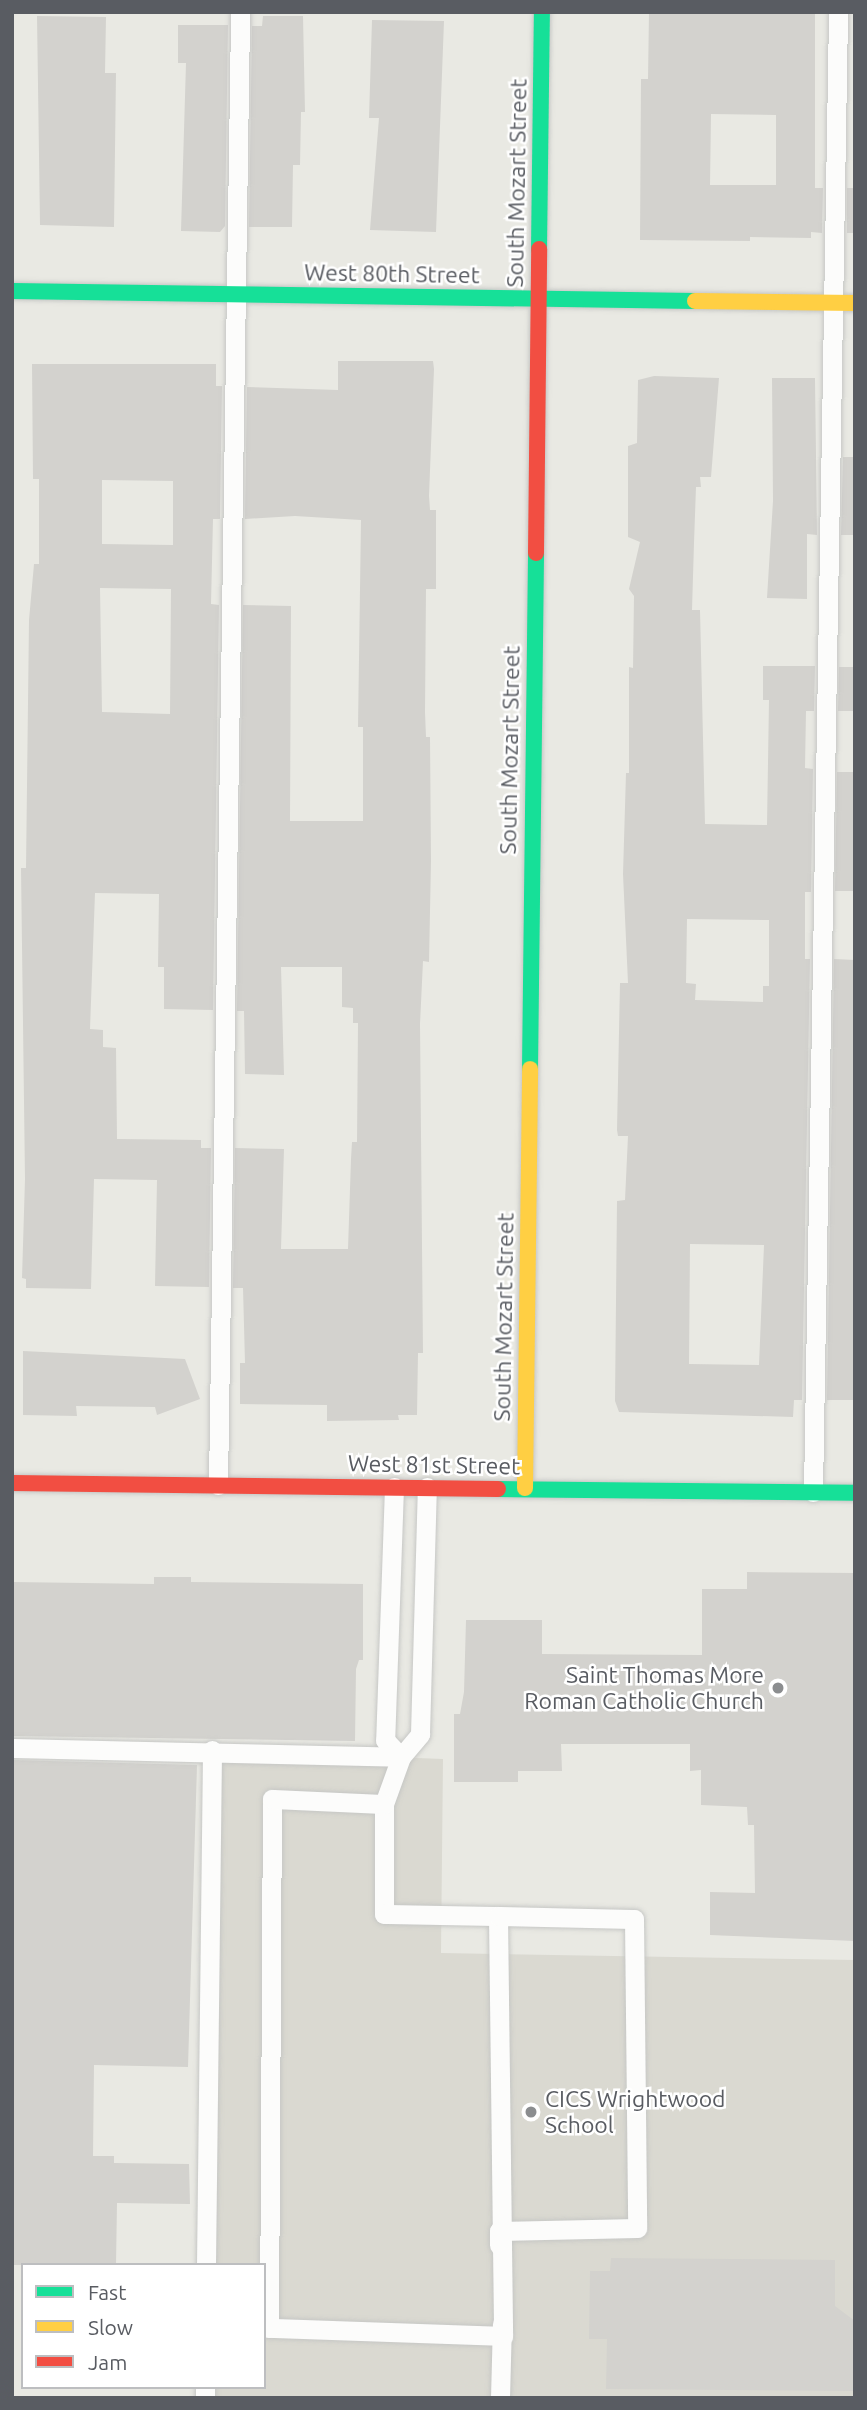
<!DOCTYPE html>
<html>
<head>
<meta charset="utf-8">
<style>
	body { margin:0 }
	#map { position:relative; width:867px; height:2410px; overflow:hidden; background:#e9e9e3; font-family:Ubuntu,sans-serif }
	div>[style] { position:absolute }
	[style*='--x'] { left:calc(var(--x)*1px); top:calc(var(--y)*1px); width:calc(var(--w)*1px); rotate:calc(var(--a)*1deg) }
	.education>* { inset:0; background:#dad9d1 }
	.building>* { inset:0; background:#d3d2ce }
	.roads { filter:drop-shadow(0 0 2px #c6c7c5) drop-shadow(0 0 2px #c6c7c5) }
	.lane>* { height:19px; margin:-9.5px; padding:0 9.5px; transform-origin:9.5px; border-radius:9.5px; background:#fcfcfb }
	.fast>* { height:16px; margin:-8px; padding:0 8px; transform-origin:8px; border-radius:8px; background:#16e098 }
	.slow>* { height:16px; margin:-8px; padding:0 8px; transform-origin:8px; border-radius:8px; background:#ffcf43 }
	.jam>* { height:16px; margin:-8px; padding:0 8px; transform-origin:8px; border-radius:8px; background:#f24e42 }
	.dots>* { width:19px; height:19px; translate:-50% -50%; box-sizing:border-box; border:4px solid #fff; border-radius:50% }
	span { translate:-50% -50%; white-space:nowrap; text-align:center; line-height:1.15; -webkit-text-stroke:5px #fff; paint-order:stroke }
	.street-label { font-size:23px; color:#595c62 }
	.poi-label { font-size:23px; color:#595c62 }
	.right { translate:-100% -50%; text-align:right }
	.left { translate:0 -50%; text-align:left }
	.frame { position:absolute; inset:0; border:14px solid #595c62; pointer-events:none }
	.legend { position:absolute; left:21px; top:2263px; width:245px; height:126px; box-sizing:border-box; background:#fff; border:2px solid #bdbec0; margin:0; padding:9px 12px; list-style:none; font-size:21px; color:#595c62 }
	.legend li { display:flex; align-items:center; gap:14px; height:35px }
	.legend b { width:35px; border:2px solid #bdbec0 }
</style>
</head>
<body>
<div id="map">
	<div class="education">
		<div style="clip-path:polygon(212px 1750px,443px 1759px,441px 1953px,855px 1960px,855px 2398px,205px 2398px,205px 2387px,264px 2387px,264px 2265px,206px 2265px)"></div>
	</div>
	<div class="building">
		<div style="clip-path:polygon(evenodd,649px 12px,815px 12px,815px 188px,823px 188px,822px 233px,811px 232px,811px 238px,750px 237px,750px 241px,640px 240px,641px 79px,648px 79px,649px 12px,711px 114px,776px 115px,776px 185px,710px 185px,711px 114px)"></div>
		<div style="clip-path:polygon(37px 16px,106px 17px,105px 73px,116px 73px,114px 227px,40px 225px)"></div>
		<div style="clip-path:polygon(263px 16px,303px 16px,305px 112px,301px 112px,300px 165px,293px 165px,292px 227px,249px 227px,252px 26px,262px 26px)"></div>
		<div style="clip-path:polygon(372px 20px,444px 21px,436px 232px,370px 230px,379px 118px,369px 118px)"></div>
		<div style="clip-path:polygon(178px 25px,228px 25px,225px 226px,220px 232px,181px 231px,186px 63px,178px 63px)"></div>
		<div style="clip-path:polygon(847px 188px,855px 188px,855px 233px,847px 233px)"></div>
		<div style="clip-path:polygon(338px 361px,433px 361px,434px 369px,429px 496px,430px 510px,436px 510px,436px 589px,426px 589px,425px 712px,426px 737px,430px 737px,431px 861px,429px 962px,423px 961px,420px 1024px,423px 1353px,418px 1353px,417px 1415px,398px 1415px,399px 1420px,327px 1421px,327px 1405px,240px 1404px,240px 1363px,245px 1363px,243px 1288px,233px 1288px,235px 1148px,284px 1149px,281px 1249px,348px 1249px,351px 1159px,352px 1142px,357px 1142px,358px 1023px,353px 1023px,353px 1008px,342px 1007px,342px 967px,281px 967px,284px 1075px,245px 1074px,244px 1011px,237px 1011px,243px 605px,291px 606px,290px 821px,363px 821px,363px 727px,358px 727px,361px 520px,295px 516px,245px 519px,247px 387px,338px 390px)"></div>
		<div style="clip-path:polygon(evenodd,32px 364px,216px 364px,216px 386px,222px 386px,220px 519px,213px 519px,211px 604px,219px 605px,213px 1010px,164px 1009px,164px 967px,158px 967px,159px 894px,95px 893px,90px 1029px,103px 1030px,103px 1047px,116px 1048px,117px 1139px,201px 1140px,201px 1148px,211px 1148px,209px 1287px,155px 1286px,157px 1180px,94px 1179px,91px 1289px,26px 1288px,26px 1279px,22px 1278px,25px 1179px,21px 868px,26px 868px,29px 620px,34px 564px,39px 564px,39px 479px,33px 479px,32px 364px,102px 480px,173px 481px,173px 545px,102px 544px,102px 480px,32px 364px,100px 588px,171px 589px,170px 714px,102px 712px,100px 588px)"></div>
		<div style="clip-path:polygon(evenodd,654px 376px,719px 378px,711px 477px,700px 477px,701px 487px,696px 487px,694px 543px,692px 610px,700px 610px,705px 824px,767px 825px,769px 700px,763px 700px,763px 666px,815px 666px,814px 711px,806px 711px,805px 768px,813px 769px,811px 892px,805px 892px,805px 959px,810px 959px,802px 1400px,794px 1400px,793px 1417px,619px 1412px,615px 1401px,617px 1201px,625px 1200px,628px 1136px,618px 1136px,617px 1130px,620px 983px,628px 983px,623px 874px,626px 773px,629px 773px,629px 667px,633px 668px,634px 596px,629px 589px,640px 542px,628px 537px,628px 446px,637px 443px,638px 380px,654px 376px,687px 919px,769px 920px,769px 986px,763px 986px,763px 1002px,695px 1000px,696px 984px,686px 983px,687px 919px,654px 376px,690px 1244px,764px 1245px,759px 1365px,689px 1364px,690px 1244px)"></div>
		<div style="clip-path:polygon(772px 378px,815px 378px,817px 535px,807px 534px,807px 599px,767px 598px,773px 501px)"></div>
		<div style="clip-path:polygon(843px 457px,855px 457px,855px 535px,841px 535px)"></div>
		<div style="clip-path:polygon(839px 667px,855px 667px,855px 711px,838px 711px)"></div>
		<div style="clip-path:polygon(837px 772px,855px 772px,855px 891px,835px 891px)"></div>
		<div style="clip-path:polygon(834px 959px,855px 960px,855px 1400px,827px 1400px)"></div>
		<div style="clip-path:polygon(23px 1351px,185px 1359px,200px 1399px,157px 1415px,155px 1407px,76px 1406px,77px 1416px,23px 1415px)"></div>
		<div style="clip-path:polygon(747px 1572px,855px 1573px,855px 1941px,710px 1935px,710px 1892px,755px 1893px,754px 1825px,748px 1825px,747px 1807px,701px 1805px,701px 1770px,690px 1771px,690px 1744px,561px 1744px,562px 1771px,518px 1771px,518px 1782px,454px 1782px,454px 1714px,460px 1714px,464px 1692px,466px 1620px,542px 1620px,542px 1654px,702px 1655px,702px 1589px,747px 1589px)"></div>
		<div style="clip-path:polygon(154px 1577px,191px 1577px,191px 1582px,363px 1584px,363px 1660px,359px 1660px,356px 1669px,355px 1741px,12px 1736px,12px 1582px,154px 1584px)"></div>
		<div style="clip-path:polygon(12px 1760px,197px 1765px,188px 2067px,94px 2065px,93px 2156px,114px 2156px,114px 2163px,189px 2164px,190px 2204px,117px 2203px,116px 2265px,12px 2265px)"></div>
		<div style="clip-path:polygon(611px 2258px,835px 2260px,835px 2306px,855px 2321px,855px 2391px,606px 2389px,607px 2339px,589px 2339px,590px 2271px,610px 2271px)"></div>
	</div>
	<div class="roads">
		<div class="lane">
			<div style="--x:218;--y:1485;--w:1473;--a:-89.14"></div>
			<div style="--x:394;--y:1487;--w:253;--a:92"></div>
			<div style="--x:385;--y:1740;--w:23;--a:47"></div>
			<div style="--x:401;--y:1757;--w:30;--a:-50"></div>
			<div style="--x:420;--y:1734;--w:247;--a:-88.4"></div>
			<div style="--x:813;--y:1492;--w:1480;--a:-89.03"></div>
			<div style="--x:12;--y:1748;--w:389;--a:1.3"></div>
			<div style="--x:401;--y:1757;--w:50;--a:109.9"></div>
			<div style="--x:384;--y:1804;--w:110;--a:90"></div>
			<div style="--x:384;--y:1914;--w:114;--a:1"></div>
			<div style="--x:498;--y:1916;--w:420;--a:89.3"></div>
			<div style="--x:503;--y:2336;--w:234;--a:-178"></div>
			<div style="--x:269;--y:2328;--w:529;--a:-89.68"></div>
			<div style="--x:272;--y:1799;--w:112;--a:2.6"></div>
			<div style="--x:498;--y:1916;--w:136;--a:1.3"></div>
			<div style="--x:634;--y:1919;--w:309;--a:89.4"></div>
			<div style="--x:637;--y:2228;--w:138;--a:178.8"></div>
			<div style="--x:499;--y:2231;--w:14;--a:90"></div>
			<div style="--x:206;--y:2265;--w:515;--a:-89.33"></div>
			<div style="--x:205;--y:2398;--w:11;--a:-90"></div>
			<div style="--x:500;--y:2398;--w:74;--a:-88.5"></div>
		</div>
		<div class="fast">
			<div style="--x:539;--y:249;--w:237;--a:-89.3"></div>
			<div style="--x:12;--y:291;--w:683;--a:0.84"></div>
			<div style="--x:530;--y:1069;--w:516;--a:-89.33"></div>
			<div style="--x:498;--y:1489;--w:357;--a:0.6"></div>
		</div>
		<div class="slow">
			<div style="--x:695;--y:301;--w:160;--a:0.7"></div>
			<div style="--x:525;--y:1488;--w:419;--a:-89.3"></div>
		</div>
		<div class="jam">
			<div style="--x:536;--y:553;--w:304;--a:-89.4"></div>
			<div style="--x:12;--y:1483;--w:486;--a:0.7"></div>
		</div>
	</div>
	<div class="dots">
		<div style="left:778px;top:1688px;background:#8b8d8f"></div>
		<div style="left:531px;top:2112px;background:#8b8d8f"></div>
	</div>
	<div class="street-label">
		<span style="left:517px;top:183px;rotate:-89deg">South Mozart Street</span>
		<span style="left:392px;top:274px;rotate:1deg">West 80th Street</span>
		<span style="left:510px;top:750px;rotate:-89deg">South Mozart Street</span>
		<span style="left:504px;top:1317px;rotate:-89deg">South Mozart Street</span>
		<span style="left:434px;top:1465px;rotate:1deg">West 81st Street</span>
	</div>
	<div class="poi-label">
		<span class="right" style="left:764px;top:1688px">Saint Thomas More<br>Roman Catholic Church</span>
		<span class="left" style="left:545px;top:2112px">CICS Wrightwood<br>School</span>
	</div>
	<div class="frame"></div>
	<ul class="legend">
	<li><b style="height:9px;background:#16e098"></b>Fast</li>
	<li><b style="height:9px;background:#ffcf43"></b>Slow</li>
	<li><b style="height:9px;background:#f24e42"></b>Jam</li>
	</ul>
</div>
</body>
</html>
